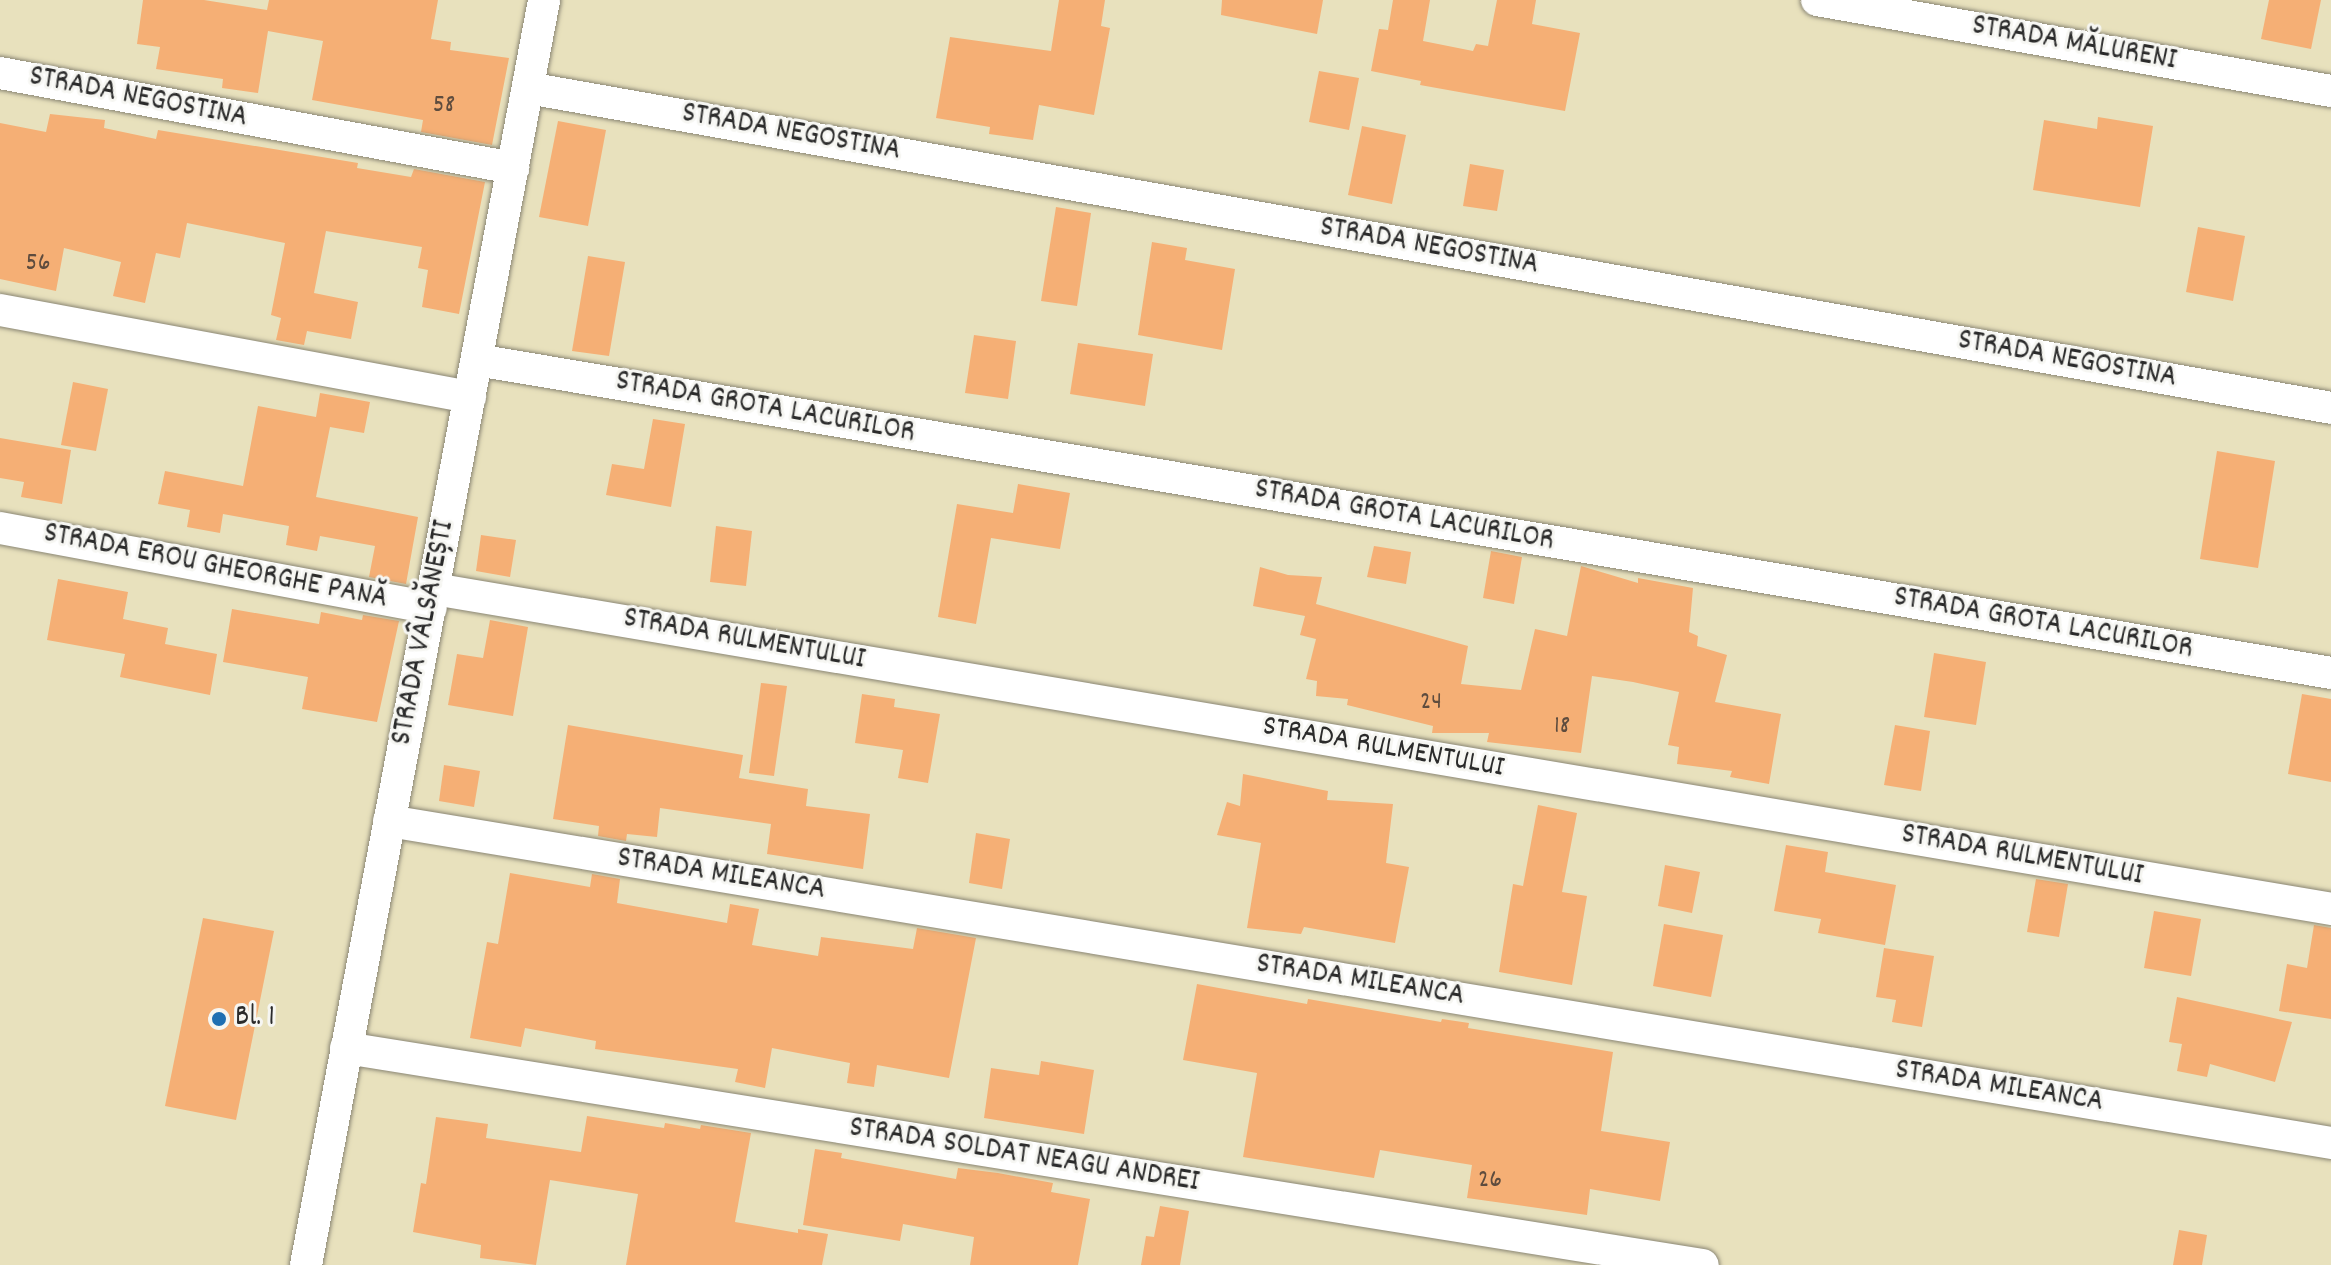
<!DOCTYPE html>
<html>
<head>
<meta charset="utf-8">
<style>
	body { margin:0 }
	#map { position:relative; width:2331px; height:1265px; overflow:hidden; background:#e8e1bd; font-family:Dekko,sans-serif }
	div>[style] { position:absolute }
	[style*='--x'] { left:calc(var(--x)*1px); top:calc(var(--y)*1px); width:calc(var(--w)*1px); rotate:calc(var(--a)*1deg) }
	.building>* { inset:0; background:#f5af75 }
	.roads { filter:drop-shadow(0 0 2px #8a8674) drop-shadow(0 0 2px #8a8674) }
	.minor>* { height:32px; margin:-16px; padding:0 16px; transform-origin:16px; border-radius:16px; background:#fff }
	.dots>* { width:22px; height:22px; translate:-50% -50%; box-sizing:border-box; border:4px solid #f6f6f2; border-radius:50% }
	span { translate:-50% -50%; white-space:nowrap; text-align:center; line-height:1.15; -webkit-text-stroke:6px #f6f6f2; paint-order:stroke }
	.number-label { font-size:26px; color:#5e4c3e }
	.number-label span { -webkit-text-stroke-width:0 }
	.street-label { font-size:30px; color:#2b2b2b }
	.poi-label { font-size:30px; color:#2b2b2b }
	.left { translate:0 -50%; text-align:left }
</style>
</head>
<body>
<div id="map">
	<div class="building">
		<div style="clip-path:polygon(143px 0,204px 0,267px 10px,269px 0,438px 0,431px 39px,451px 42px,450px 50px,509px 58px,492px 145px,421px 132px,423px 120px,312px 100px,323px 41px,268px 31px,258px 93px,222px 88px,223px 79px,156px 69px,160px 47px,137px 44px)"></div>
		<div style="clip-path:polygon(1059px 0,1105px 0,1101px 26px,1110px 28px,1094px 115px,1039px 105px,1033px 140px,989px 134px,990px 127px,936px 118px,950px 37px,1051px 51px)"></div>
		<div style="clip-path:polygon(1222px 0,1323px 0,1317px 34px,1221px 15px)"></div>
		<div style="clip-path:polygon(1393px 0,1430px 0,1423px 41px,1473px 51px,1476px 44px,1488px 46px,1497px 0,1536px 0,1532px 24px,1580px 33px,1565px 111px,1420px 85px,1421px 81px,1371px 71px,1379px 29px,1388px 30px)"></div>
		<div style="clip-path:polygon(2269px 0,2321px 0,2311px 49px,2261px 39px)"></div>
		<div style="clip-path:polygon(1319px 71px,1359px 78px,1349px 130px,1309px 122px)"></div>
		<div style="clip-path:polygon(50px 114px,105px 120px,104px 128px,156px 139px,158px 130px,358px 163px,357px 168px,411px 177px,414px 169px,485px 182px,459px 314px,422px 307px,428px 270px,418px 268px,422px 247px,326px 231px,314px 293px,358px 302px,351px 339px,307px 331px,304px 345px,276px 340px,281px 318px,271px 315px,285px 243px,187px 223px,180px 258px,156px 253px,145px 303px,113px 296px,121px 262px,64px 248px,56px 291px,0 279px,0 123px,46px 132px)"></div>
		<div style="clip-path:polygon(2098px 117px,2153px 126px,2140px 207px,2033px 190px,2044px 120px,2097px 129px)"></div>
		<div style="clip-path:polygon(558px 121px,606px 130px,588px 226px,539px 217px)"></div>
		<div style="clip-path:polygon(1362px 126px,1406px 135px,1392px 204px,1348px 195px)"></div>
		<div style="clip-path:polygon(1470px 164px,1504px 170px,1497px 211px,1463px 206px)"></div>
		<div style="clip-path:polygon(1056px 207px,1091px 213px,1077px 306px,1041px 301px)"></div>
		<div style="clip-path:polygon(2198px 227px,2245px 236px,2233px 301px,2186px 292px)"></div>
		<div style="clip-path:polygon(1152px 242px,1187px 248px,1185px 260px,1235px 269px,1222px 350px,1138px 335px)"></div>
		<div style="clip-path:polygon(588px 256px,625px 262px,609px 356px,572px 351px)"></div>
		<div style="clip-path:polygon(974px 335px,1016px 341px,1008px 399px,965px 393px)"></div>
		<div style="clip-path:polygon(1078px 343px,1153px 354px,1145px 406px,1070px 394px)"></div>
		<div style="clip-path:polygon(73px 382px,108px 389px,96px 451px,61px 445px)"></div>
		<div style="clip-path:polygon(320px 393px,370px 402px,364px 433px,330px 427px,316px 497px,418px 517px,406px 584px,369px 577px,375px 546px,320px 536px,317px 551px,286px 545px,289px 526px,223px 514px,220px 533px,187px 527px,190px 510px,158px 504px,165px 471px,243px 486px,258px 406px,316px 417px)"></div>
		<div style="clip-path:polygon(653px 419px,685px 424px,671px 507px,606px 495px,612px 464px,644px 469px)"></div>
		<div style="clip-path:polygon(0 438px,71px 450px,62px 504px,21px 497px,24px 482px,0 478px)"></div>
		<div style="clip-path:polygon(2217px 451px,2275px 461px,2258px 568px,2200px 559px)"></div>
		<div style="clip-path:polygon(1018px 484px,1070px 493px,1060px 549px,991px 538px,976px 624px,938px 617px,957px 504px,1013px 513px)"></div>
		<div style="clip-path:polygon(716px 526px,752px 531px,746px 586px,710px 582px)"></div>
		<div style="clip-path:polygon(481px 535px,516px 540px,510px 577px,476px 571px)"></div>
		<div style="clip-path:polygon(1374px 546px,1411px 552px,1406px 584px,1367px 577px)"></div>
		<div style="clip-path:polygon(1491px 551px,1522px 557px,1514px 604px,1483px 598px)"></div>
		<div style="clip-path:polygon(1581px 566px,1638px 583px,1638px 578px,1693px 588px,1689px 632px,1698px 636px,1697px 646px,1727px 655px,1715px 702px,1781px 714px,1769px 784px,1730px 777px,1732px 771px,1677px 764px,1679px 747px,1668px 745px,1679px 692px,1633px 682px,1592px 676px,1581px 753px,1487px 742px,1489px 733px,1432px 733px,1433px 726px,1347px 705px,1348px 699px,1316px 696px,1317px 681px,1306px 679px,1316px 639px,1300px 635px,1305px 616px,1253px 606px,1260px 567px,1288px 575px,1322px 577px,1316px 604px,1468px 646px,1461px 684px,1521px 690px,1535px 629px,1567px 636px)"></div>
		<div style="clip-path:polygon(58px 579px,128px 592px,123px 619px,168px 628px,165px 644px,217px 654px,210px 695px,120px 677px,125px 654px,47px 640px)"></div>
		<div style="clip-path:polygon(232px 609px,319px 624px,321px 612px,362px 620px,363px 615px,399px 621px,377px 722px,302px 709px,308px 677px,223px 662px)"></div>
		<div style="clip-path:polygon(490px 620px,528px 627px,513px 716px,448px 705px,457px 654px,483px 658px)"></div>
		<div style="clip-path:polygon(1934px 653px,1986px 662px,1976px 725px,1924px 717px)"></div>
		<div style="clip-path:polygon(761px 683px,787px 686px,774px 776px,749px 773px)"></div>
		<div style="clip-path:polygon(862px 694px,895px 699px,894px 707px,940px 714px,928px 783px,898px 778px,903px 750px,855px 743px)"></div>
		<div style="clip-path:polygon(2302px 694px,2331px 699px,2331px 782px,2288px 774px)"></div>
		<div style="clip-path:polygon(568px 725px,743px 755px,739px 778px,808px 789px,806px 806px,870px 814px,863px 869px,767px 854px,771px 824px,660px 808px,657px 837px,627px 834px,626px 841px,598px 836px,599px 826px,553px 819px)"></div>
		<div style="clip-path:polygon(1895px 725px,1930px 731px,1921px 791px,1884px 785px)"></div>
		<div style="clip-path:polygon(444px 765px,480px 771px,474px 807px,439px 801px)"></div>
		<div style="clip-path:polygon(1243px 774px,1328px 791px,1327px 800px,1393px 804px,1386px 863px,1409px 867px,1395px 943px,1304px 927px,1301px 934px,1247px 928px,1261px 843px,1217px 835px,1227px 802px,1240px 806px)"></div>
		<div style="clip-path:polygon(1538px 805px,1577px 813px,1562px 892px,1587px 896px,1572px 985px,1499px 972px,1513px 884px,1523px 886px)"></div>
		<div style="clip-path:polygon(976px 833px,1010px 839px,1002px 889px,969px 883px)"></div>
		<div style="clip-path:polygon(1786px 845px,1828px 852px,1825px 872px,1896px 885px,1885px 945px,1818px 933px,1821px 919px,1774px 911px)"></div>
		<div style="clip-path:polygon(1665px 865px,1700px 872px,1692px 913px,1658px 906px)"></div>
		<div style="clip-path:polygon(510px 873px,590px 887px,592px 874px,620px 879px,617px 903px,727px 923px,730px 904px,759px 909px,752px 945px,818px 956px,821px 937px,913px 949px,917px 928px,976px 938px,949px 1078px,877px 1065px,874px 1087px,847px 1083px,850px 1063px,772px 1048px,765px 1088px,735px 1082px,738px 1069px,595px 1049px,596px 1041px,525px 1028px,521px 1047px,470px 1038px,487px 942px,498px 944px)"></div>
		<div style="clip-path:polygon(2036px 879px,2068px 884px,2059px 937px,2027px 932px)"></div>
		<div style="clip-path:polygon(2154px 911px,2201px 919px,2191px 976px,2144px 968px)"></div>
		<div style="clip-path:polygon(203px 918px,274px 931px,236px 1120px,165px 1106px)"></div>
		<div style="clip-path:polygon(1664px 924px,1723px 935px,1711px 997px,1653px 986px)"></div>
		<div style="clip-path:polygon(2314px 925px,2331px 928px,2331px 1019px,2279px 1011px,2287px 964px,2307px 968px)"></div>
		<div style="clip-path:polygon(1884px 948px,1934px 956px,1922px 1027px,1892px 1022px,1896px 1000px,1876px 997px)"></div>
		<div style="clip-path:polygon(1197px 984px,1307px 1004px,1308px 999px,1441px 1022px,1442px 1019px,1469px 1023px,1468px 1028px,1613px 1052px,1601px 1131px,1670px 1142px,1660px 1201px,1590px 1189px,1587px 1215px,1467px 1198px,1472px 1165px,1380px 1150px,1374px 1178px,1243px 1157px,1257px 1073px,1183px 1060px)"></div>
		<div style="clip-path:polygon(2177px 997px,2292px 1022px,2275px 1082px,2210px 1064px,2207px 1077px,2177px 1071px,2182px 1044px,2169px 1042px)"></div>
		<div style="clip-path:polygon(1041px 1061px,1094px 1070px,1084px 1134px,984px 1118px,991px 1068px,1039px 1075px)"></div>
		<div style="clip-path:polygon(587px 1116px,664px 1128px,665px 1123px,700px 1129px,701px 1125px,751px 1133px,735px 1222px,798px 1233px,798px 1229px,828px 1234px,822px 1265px,626px 1265px,638px 1194px,550px 1180px,536px 1265px,480px 1258px,481px 1245px,413px 1232px,421px 1183px,426px 1184px,436px 1117px,488px 1124px,486px 1138px,581px 1152px)"></div>
		<div style="clip-path:polygon(815px 1149px,842px 1153px,841px 1158px,956px 1179px,958px 1168px,998px 1173px,1053px 1183px,1051px 1192px,1090px 1199px,1078px 1265px,970px 1265px,974px 1237px,903px 1224px,900px 1241px,803px 1225px)"></div>
		<div style="clip-path:polygon(1160px 1206px,1189px 1211px,1180px 1265px,1141px 1265px,1146px 1236px,1154px 1237px)"></div>
		<div style="clip-path:polygon(2179px 1230px,2207px 1235px,2202px 1265px,2173px 1265px)"></div>
	</div>
	<div class="roads">
		<div class="minor">
			<div style="--x:1817;--y:0;--w:522;--a:10.04"></div>
			<div style="--x:0;--y:73;--w:522;--a:10.49"></div>
			<div style="--x:528;--y:88;--w:1831;--a:10.06"></div>
			<div style="--x:0;--y:310;--w:478;--a:10.5"></div>
			<div style="--x:477;--y:360;--w:1880;--a:9.58"></div>
			<div style="--x:0;--y:528;--w:438;--a:10.5"></div>
			<div style="--x:434;--y:589;--w:1924;--a:9.57"></div>
			<div style="--x:389;--y:821;--w:1969;--a:9.41"></div>
			<div style="--x:346;--y:1048;--w:1374;--a:9.09"></div>
			<div style="--x:306;--y:1265;--w:1287;--a:-79.34"></div>
		</div>
	</div>
	<div class="dots">
		<div style="left:219px;top:1019px;background:#1f6fb2"></div>
	</div>
	<div class="number-label">
		<span style="left:444px;top:106px">58</span>
		<span style="left:38px;top:264px">56</span>
		<span style="left:1431px;top:703px">24</span>
		<span style="left:1562px;top:727px">18</span>
		<span style="left:1490px;top:1181px">26</span>
	</div>
	<div class="street-label">
		<span style="left:2074px;top:45px;rotate:10deg">STRADA MĂLURENI</span>
		<span style="left:138px;top:99px;rotate:11deg">STRADA NEGOSTINA</span>
		<span style="left:791px;top:134px;rotate:10deg">STRADA NEGOSTINA</span>
		<span style="left:1429px;top:248px;rotate:10deg">STRADA NEGOSTINA</span>
		<span style="left:2067px;top:361px;rotate:10deg">STRADA NEGOSTINA</span>
		<span style="left:765px;top:409px;rotate:10deg">STRADA GROTA LACURILOR</span>
		<span style="left:1404px;top:517px;rotate:10deg">STRADA GROTA LACURILOR</span>
		<span style="left:215px;top:568px;rotate:11deg">STRADA EROU GHEORGHE PANĂ</span>
		<span style="left:2043px;top:625px;rotate:10deg">STRADA GROTA LACURILOR</span>
		<span style="left:425px;top:633px;rotate:-79deg">STRADA VÂLSĂNEȘTI</span>
		<span style="left:744px;top:641px;rotate:10deg">STRADA RULMENTULUI</span>
		<span style="left:1383px;top:749px;rotate:10deg">STRADA RULMENTULUI</span>
		<span style="left:2022px;top:857px;rotate:10deg">STRADA RULMENTULUI</span>
		<span style="left:721px;top:876px;rotate:9deg">STRADA MILEANCA</span>
		<span style="left:1360px;top:982px;rotate:9deg">STRADA MILEANCA</span>
		<span style="left:1999px;top:1088px;rotate:9deg">STRADA MILEANCA</span>
		<span style="left:1024px;top:1157px;rotate:9deg">STRADA SOLDAT NEAGU ANDREI</span>
	</div>
	<div class="poi-label">
		<span class="left" style="left:235px;top:1019px">Bl. 1</span>
	</div>
</div>
</body>
</html>
